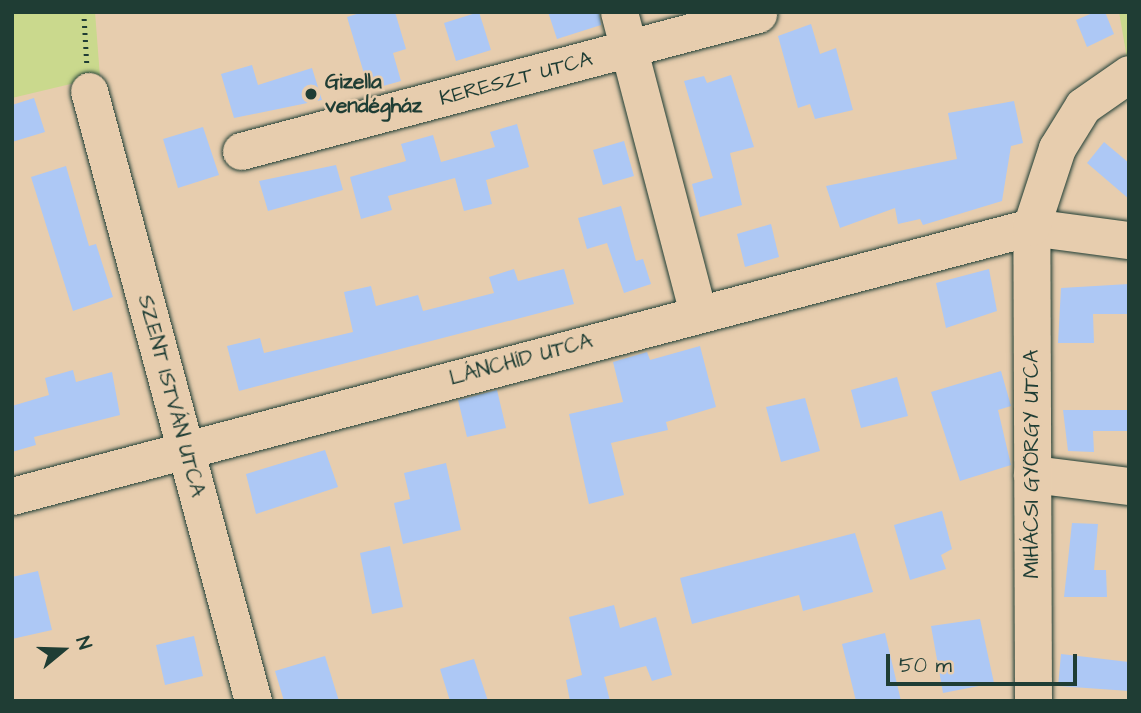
<!DOCTYPE html>
<html>
<head>
<meta charset="utf-8">
<style>
	body { margin:0 }
	#map { position:relative; width:1141px; height:713px; overflow:hidden; background:#e7cdae; font-family:"Architects Daughter",sans-serif }
	div>[style] { position:absolute }
	[style*='--x'] { left:calc(var(--x)*1px); top:calc(var(--y)*1px); width:calc(var(--w)*1px); rotate:calc(var(--a)*1deg) }
	.green>* { inset:0; background:#cad98d }
	.building>* { inset:0; background:#adc8f5 }
	.path>* { height:4.5px; margin-top:-2.25px; transform-origin:0; background:repeating-linear-gradient(90deg,#1f3d34 0 2px,transparent 0 7px) }
	.roads { filter:drop-shadow(0 0 2px #1f3d34) drop-shadow(0 0 2px #1f3d34) }
	.minor>* { height:37px; margin:-18.5px; padding:0 18.5px; transform-origin:18.5px; border-radius:18.5px; background:#e7cdae }
	.dots>* { width:19px; height:19px; translate:-50% -50%; box-sizing:border-box; border:4px solid #e7cdae; border-radius:50% }
	span { translate:-50% -50%; white-space:nowrap; text-align:center; line-height:1.15; -webkit-text-stroke:5px #e7cdae; paint-order:stroke }
	.street-label { font-size:21px; color:#1f3d34 }
	.poi-label { font-size:21px; color:#1f3d34; font-weight:700 }
	.left { translate:0 -50%; text-align:left }
	.frame { position:absolute; inset:0; border:14px solid #1f3d34; pointer-events:none }
	.north { position:absolute; left:28px; top:615px; width:70px; height:70px; -webkit-text-stroke:5px #e7cdae; paint-order:stroke; rotate:71deg; font-size:19px; font-weight:700; line-height:28px; text-align:center; color:#1f3d34 }
	.north::after { content:''; display:block; margin:auto; width:24px; height:32px; background:#1f3d34; clip-path:polygon(50% 0,100% 100%,50% 72%,0 100%) }
	.scale { position:absolute; left:886px; top:654px; width:191px; height:32px; box-sizing:border-box; border:4px solid #1f3d34; border-top:0; padding-left:9px; font-size:21px; line-height:24px; white-space:nowrap; color:#1f3d34; -webkit-text-stroke:5px #e7cdae; paint-order:stroke }
</style>
</head>
<body>
<div id="map">
	<div class="green">
		<div style="clip-path:polygon(12px 12px,95px 12px,100px 77px,12px 98px)"></div>
		<div style="clip-path:polygon(1119px 12px,1129px 12px,1127px 58px)"></div>
	</div>
	<div class="building">
		<div style="clip-path:polygon(363px 12px,395px 12px,406px 49px,393px 53px,401px 81px,369px 90px,347px 17px)"></div>
		<div style="clip-path:polygon(479px 12px,491px 50px,456px 61px,444px 23px)"></div>
		<div style="clip-path:polygon(548px 12px,599px 12px,601px 25px,557px 39px)"></div>
		<div style="clip-path:polygon(1095px 12px,1105px 12px,1114px 34px,1087px 47px,1076px 20px)"></div>
		<div style="clip-path:polygon(811px 24px,820px 54px,836px 48px,853px 110px,815px 119px,810px 104px,798px 108px,778px 36px)"></div>
		<div style="clip-path:polygon(252px 65px,258px 85px,312px 68px,322px 100px,234px 118px,221px 74px)"></div>
		<div style="clip-path:polygon(731px 75px,754px 147px,730px 153px,742px 205px,700px 217px,692px 184px,713px 178px,684px 81px,704px 76px,707px 83px)"></div>
		<div style="clip-path:polygon(34px 98px,45px 132px,12px 142px,12px 105px)"></div>
		<div style="clip-path:polygon(1014px 101px,1023px 143px,1011px 146px,1002px 201px,923px 225px,920px 219px,898px 224px,895px 208px,840px 228px,826px 186px,957px 159px,948px 113px)"></div>
		<div style="clip-path:polygon(517px 124px,529px 167px,486px 180px,492px 204px,464px 211px,455px 178px,388px 196px,392px 210px,361px 219px,350px 177px,406px 161px,401px 144px,433px 135px,441px 162px,495px 147px,490px 132px)"></div>
		<div style="clip-path:polygon(203px 127px,219px 175px,178px 188px,163px 139px)"></div>
		<div style="clip-path:polygon(624px 141px,634px 176px,603px 185px,593px 150px)"></div>
		<div style="clip-path:polygon(1104px 142px,1129px 163px,1129px 199px,1087px 163px)"></div>
		<div style="clip-path:polygon(336px 165px,343px 190px,268px 211px,259px 181px)"></div>
		<div style="clip-path:polygon(66px 166px,89px 246px,96px 244px,113px 297px,73px 311px,31px 177px)"></div>
		<div style="clip-path:polygon(621px 206px,636px 261px,643px 259px,651px 284px,624px 293px,607px 243px,587px 249px,578px 218px)"></div>
		<div style="clip-path:polygon(771px 224px,779px 257px,745px 267px,737px 234px)"></div>
		<div style="clip-path:polygon(514px 269px,518px 281px,564px 269px,574px 304px,239px 391px,227px 346px,260px 338px,264px 353px,353px 332px,344px 292px,371px 286px,376px 306px,418px 295px,423px 311px,494px 293px,489px 277px)"></div>
		<div style="clip-path:polygon(989px 269px,997px 311px,946px 328px,936px 283px)"></div>
		<div style="clip-path:polygon(1129px 284px,1129px 314px,1093px 314px,1094px 343px,1058px 343px,1061px 288px)"></div>
		<div style="clip-path:polygon(700px 346px,716px 407px,666px 422px,668px 430px,611px 443px,624px 495px,589px 504px,569px 414px,623px 402px,613px 362px,647px 352px,650px 360px)"></div>
		<div style="clip-path:polygon(73px 370px,76px 382px,112px 372px,120px 415px,34px 437px,36px 445px,12px 452px,12px 406px,49px 395px,45px 378px)"></div>
		<div style="clip-path:polygon(1001px 371px,1011px 406px,998px 410px,1011px 465px,960px 481px,931px 392px)"></div>
		<div style="clip-path:polygon(897px 377px,908px 416px,861px 428px,851px 390px)"></div>
		<div style="clip-path:polygon(497px 390px,506px 428px,467px 437px,458px 400px)"></div>
		<div style="clip-path:polygon(805px 398px,820px 451px,781px 462px,766px 407px)"></div>
		<div style="clip-path:polygon(1063px 410px,1129px 410px,1129px 431px,1093px 431px,1094px 452px,1068px 451px)"></div>
		<div style="clip-path:polygon(325px 450px,338px 487px,256px 514px,246px 474px)"></div>
		<div style="clip-path:polygon(446px 463px,461px 530px,403px 544px,394px 503px,410px 499px,404px 473px)"></div>
		<div style="clip-path:polygon(942px 511px,952px 549px,941px 555px,946px 569px,910px 580px,894px 525px)"></div>
		<div style="clip-path:polygon(1072px 523px,1098px 524px,1094px 570px,1106px 570px,1107px 597px,1064px 597px)"></div>
		<div style="clip-path:polygon(855px 533px,873px 592px,803px 611px,799px 595px,692px 624px,680px 578px)"></div>
		<div style="clip-path:polygon(390px 546px,403px 607px,372px 614px,360px 553px)"></div>
		<div style="clip-path:polygon(38px 571px,52px 630px,12px 639px,12px 577px)"></div>
		<div style="clip-path:polygon(614px 605px,620px 628px,656px 617px,672px 675px,652px 681px,646px 666px,604px 677px,610px 701px,570px 701px,566px 680px,582px 675px,569px 617px)"></div>
		<div style="clip-path:polygon(980px 619px,994px 683px,943px 693px,931px 626px)"></div>
		<div style="clip-path:polygon(885px 633px,901px 701px,856px 701px,842px 644px)"></div>
		<div style="clip-path:polygon(194px 636px,203px 676px,165px 685px,156px 645px)"></div>
		<div style="clip-path:polygon(1061px 654px,1129px 662px,1129px 691px,1058px 686px)"></div>
		<div style="clip-path:polygon(325px 656px,339px 701px,284px 701px,275px 671px)"></div>
		<div style="clip-path:polygon(474px 659px,488px 701px,450px 701px,440px 669px)"></div>
	</div>
	<div class="path">
		<div style="--x:84;--y:12;--w:52;--a:86.7"></div>
	</div>
	<div class="roads">
		<div class="minor">
			<div style="--x:619;--y:12;--w:311;--a:75.3"></div>
			<div style="--x:89;--y:91;--w:632;--a:74.95"></div>
			<div style="--x:241;--y:151;--w:535;--a:-14.84"></div>
			<div style="--x:1032;--y:474;--w:98;--a:7.1"></div>
			<div style="--x:12;--y:496;--w:1054;--a:-14.79"></div>
			<div style="--x:1031;--y:227;--w:99;--a:7.6"></div>
			<div style="--x:1033;--y:701;--w:474;--a:-90.2"></div>
			<div style="--x:1031;--y:227;--w:83;--a:-71.8"></div>
			<div style="--x:1057;--y:148;--w:49;--a:-58.2"></div>
			<div style="--x:1083;--y:106;--w:56;--a:-34.8"></div>
		</div>
	</div>
	<div class="dots">
		<div style="left:311px;top:94px;background:#1f3d34"></div>
	</div>
	<div class="street-label">
		<span style="left:516px;top:79px;rotate:-15deg">KERESZT UTCA</span>
		<span style="left:521px;top:360px;rotate:-15deg">LÁNCHÍD UTCA</span>
		<span style="left:171px;top:396px;rotate:75deg">SZENT ISTVÁN UTCA</span>
		<span style="left:1032px;top:464px;rotate:-90deg">MIHÁCSI GYÖRGY UTCA</span>
	</div>
	<div class="poi-label">
		<span class="left" style="left:325px;top:94px">Gizella<br>vendégház</span>
	</div>
	<div class="frame"></div>
	<div class="north">N</div>
	<div class="scale">50 m</div>
</div>
</body>
</html>
